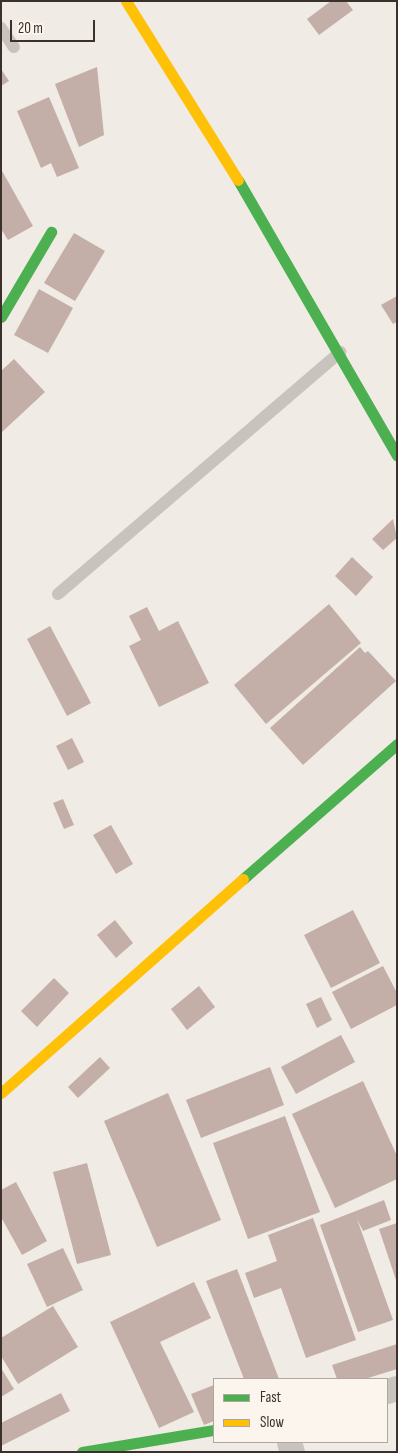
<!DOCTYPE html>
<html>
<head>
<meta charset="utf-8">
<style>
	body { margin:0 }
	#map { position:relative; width:398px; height:1453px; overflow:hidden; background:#f0ebe5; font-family:"Sofia Sans Condensed",sans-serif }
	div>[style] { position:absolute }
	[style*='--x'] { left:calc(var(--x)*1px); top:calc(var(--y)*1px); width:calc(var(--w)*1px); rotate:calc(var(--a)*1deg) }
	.building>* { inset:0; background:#c3afa7 }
	.lane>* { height:12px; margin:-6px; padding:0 6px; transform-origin:6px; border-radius:6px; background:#c9c3be }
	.street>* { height:25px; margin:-12.5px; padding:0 12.5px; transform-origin:12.5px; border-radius:12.5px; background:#c9c3be }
	.fast>* { height:11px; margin:-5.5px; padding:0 5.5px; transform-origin:5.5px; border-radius:5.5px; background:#4caf50 }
	.slow>* { height:11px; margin:-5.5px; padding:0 5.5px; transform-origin:5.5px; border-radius:5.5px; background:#ffc107 }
	span { translate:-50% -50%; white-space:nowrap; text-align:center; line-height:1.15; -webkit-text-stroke:5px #fbf5ee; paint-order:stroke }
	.frame { position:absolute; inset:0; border:2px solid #3b302b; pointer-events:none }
	.legend { position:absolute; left:213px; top:1378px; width:175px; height:65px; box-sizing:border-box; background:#fbf5ee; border:1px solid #aea6a0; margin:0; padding:6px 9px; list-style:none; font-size:15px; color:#3b302b }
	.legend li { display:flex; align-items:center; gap:10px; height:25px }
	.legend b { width:25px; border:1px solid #aea6a0 }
	.scale { position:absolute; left:10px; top:20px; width:85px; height:22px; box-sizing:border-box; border:2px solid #3b302b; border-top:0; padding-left:6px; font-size:15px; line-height:18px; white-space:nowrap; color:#3b302b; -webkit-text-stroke:4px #fbf5ee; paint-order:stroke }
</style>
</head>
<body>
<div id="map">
	<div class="building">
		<div style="clip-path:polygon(331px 1px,346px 1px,353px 10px,319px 35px,307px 19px)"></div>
		<div style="clip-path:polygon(97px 67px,104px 135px,79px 147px,55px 84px)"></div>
		<div style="clip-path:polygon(1px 69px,9px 81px,1px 86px)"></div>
		<div style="clip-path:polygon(49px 97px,79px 168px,57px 177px,51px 163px,41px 168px,17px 111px)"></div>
		<div style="clip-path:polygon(1px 169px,33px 226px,8px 240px,1px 229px)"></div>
		<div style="clip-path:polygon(74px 233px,105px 251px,75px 301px,44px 283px)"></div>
		<div style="clip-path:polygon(39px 289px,73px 308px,48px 353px,14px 335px)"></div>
		<div style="clip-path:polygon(397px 296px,397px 322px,393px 324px,381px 305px)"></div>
		<div style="clip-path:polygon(14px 359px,45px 392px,1px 433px,1px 371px)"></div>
		<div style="clip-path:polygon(393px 519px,397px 538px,383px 550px,372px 539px)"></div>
		<div style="clip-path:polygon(352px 557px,373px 577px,356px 596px,335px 576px)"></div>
		<div style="clip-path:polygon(329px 604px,361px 643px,266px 724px,234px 685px)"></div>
		<div style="clip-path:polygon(147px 607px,159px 631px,178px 621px,209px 683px,159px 707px,129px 646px,141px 640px,129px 616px)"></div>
		<div style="clip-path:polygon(50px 626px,91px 703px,67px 716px,27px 639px)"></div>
		<div style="clip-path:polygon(360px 647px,365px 653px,368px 651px,396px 681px,303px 765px,270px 728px)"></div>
		<div style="clip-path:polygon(72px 738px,84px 762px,68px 770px,56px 746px)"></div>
		<div style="clip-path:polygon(63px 799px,74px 825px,64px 829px,53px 803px)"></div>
		<div style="clip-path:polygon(111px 825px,133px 864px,116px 874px,93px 835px)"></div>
		<div style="clip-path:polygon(353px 910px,380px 963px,331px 988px,304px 935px)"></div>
		<div style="clip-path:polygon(115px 920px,133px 943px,116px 958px,97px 935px)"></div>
		<div style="clip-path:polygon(383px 966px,397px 993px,397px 1005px,351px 1029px,332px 992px)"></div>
		<div style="clip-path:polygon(54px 978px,69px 993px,37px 1027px,21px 1011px)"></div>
		<div style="clip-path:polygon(199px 986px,215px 1007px,187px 1030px,171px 1009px)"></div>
		<div style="clip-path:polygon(321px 997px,332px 1020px,317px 1028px,306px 1004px)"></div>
		<div style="clip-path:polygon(341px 1035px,355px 1062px,296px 1094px,281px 1067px)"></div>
		<div style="clip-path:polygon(100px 1057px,110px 1068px,78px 1098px,68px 1087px)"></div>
		<div style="clip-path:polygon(270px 1067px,284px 1105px,201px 1138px,186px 1100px)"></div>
		<div style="clip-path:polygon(363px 1081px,397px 1156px,397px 1179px,335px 1208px,292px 1114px)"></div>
		<div style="clip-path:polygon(168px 1093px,221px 1220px,157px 1247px,104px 1121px)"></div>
		<div style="clip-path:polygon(285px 1116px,320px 1212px,248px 1239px,213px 1143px)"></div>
		<div style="clip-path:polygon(87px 1163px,111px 1255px,77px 1264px,53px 1172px)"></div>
		<div style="clip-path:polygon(16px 1182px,47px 1241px,22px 1255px,1px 1217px,1px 1190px)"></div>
		<div style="clip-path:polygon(384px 1200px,391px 1220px,363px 1231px,357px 1219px,393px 1320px,358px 1332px,320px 1225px)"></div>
		<div style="clip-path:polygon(313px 1218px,356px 1340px,306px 1358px,281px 1288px,254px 1298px,245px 1273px,277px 1261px,268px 1235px)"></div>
		<div style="clip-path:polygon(397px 1223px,397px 1280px,396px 1280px,379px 1229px)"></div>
		<div style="clip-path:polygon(63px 1248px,83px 1290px,47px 1307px,27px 1264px)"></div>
		<div style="clip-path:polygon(237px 1269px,279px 1379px,244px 1379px,206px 1281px)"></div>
		<div style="clip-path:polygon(194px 1282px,211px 1318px,160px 1342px,194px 1412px,159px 1428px,110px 1322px)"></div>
		<div style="clip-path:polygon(53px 1306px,78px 1347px,18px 1384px,1px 1356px,1px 1338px)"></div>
		<div style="clip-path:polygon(397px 1344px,397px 1369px,365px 1379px,337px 1379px,332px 1365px)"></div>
		<div style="clip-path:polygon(1px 1368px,14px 1389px,1px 1397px)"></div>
		<div style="clip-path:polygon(214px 1385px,214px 1421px,204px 1425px,191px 1394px)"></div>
		<div style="clip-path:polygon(61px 1393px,70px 1411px,1px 1446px,1px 1423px)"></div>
	</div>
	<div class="lane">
		<div style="--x:1;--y:28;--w:23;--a:56"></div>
		<div style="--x:58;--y:594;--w:372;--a:-40.6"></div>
	</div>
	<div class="street">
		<div style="--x:387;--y:1391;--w:10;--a:-17"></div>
		<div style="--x:289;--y:1442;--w:10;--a:73"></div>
	</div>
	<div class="fast">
		<div style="--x:238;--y:180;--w:318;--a:60"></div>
		<div style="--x:1;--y:317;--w:99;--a:-59.5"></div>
		<div style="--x:243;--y:879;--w:205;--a:-41.2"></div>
		<div style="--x:82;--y:1452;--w:134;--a:-9.5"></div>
	</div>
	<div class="slow">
		<div style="--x:126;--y:1;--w:211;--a:58"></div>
		<div style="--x:1;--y:1093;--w:323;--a:-41.5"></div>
	</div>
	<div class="frame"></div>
	<ul class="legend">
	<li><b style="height:6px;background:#4caf50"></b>Fast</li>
	<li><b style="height:6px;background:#ffc107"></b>Slow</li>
	</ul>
	<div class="scale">20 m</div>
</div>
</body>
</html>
